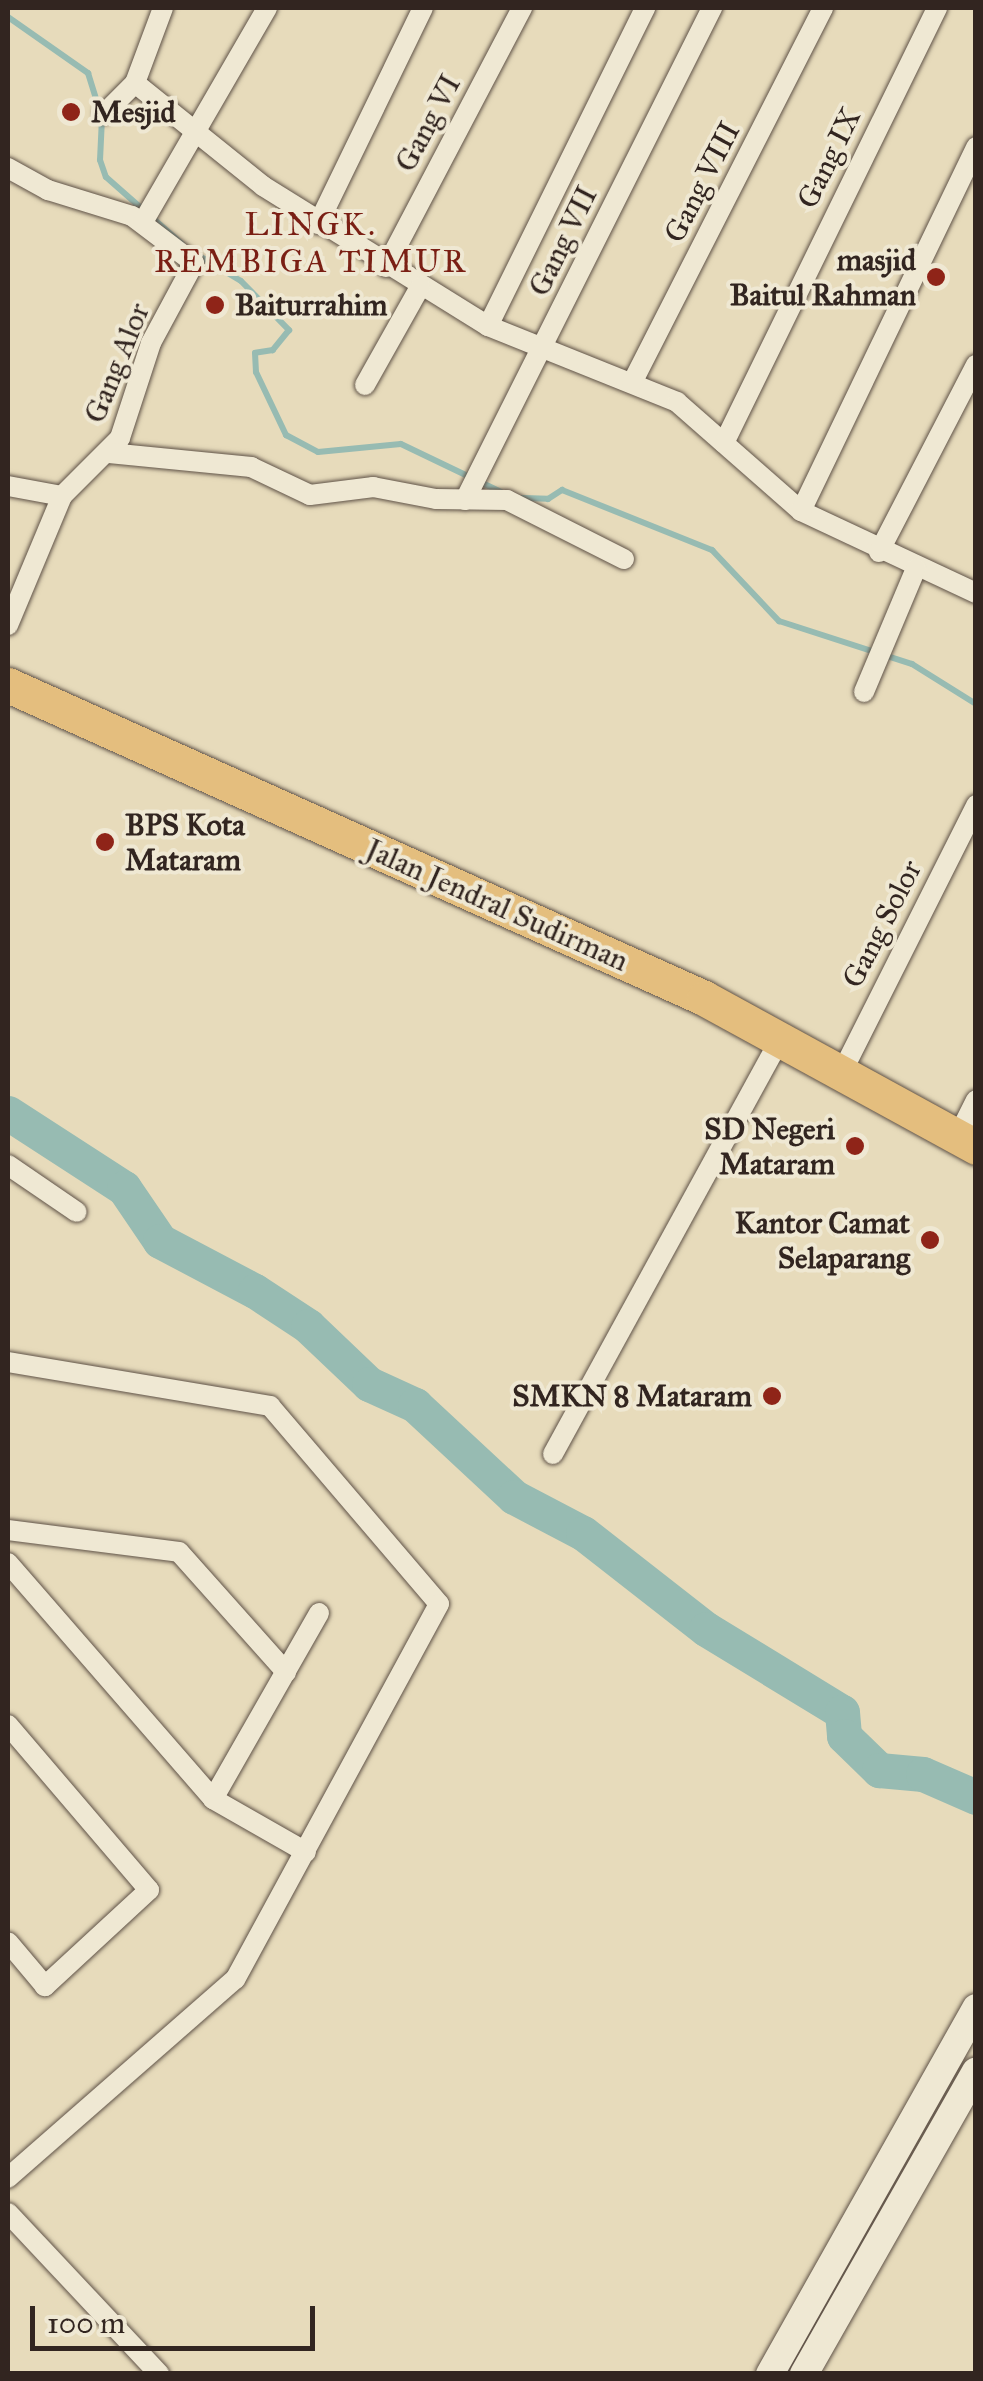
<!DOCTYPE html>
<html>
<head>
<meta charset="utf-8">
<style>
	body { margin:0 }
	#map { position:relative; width:983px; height:2381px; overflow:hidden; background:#e7dbbb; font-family:"IM FELL Great Primer",serif }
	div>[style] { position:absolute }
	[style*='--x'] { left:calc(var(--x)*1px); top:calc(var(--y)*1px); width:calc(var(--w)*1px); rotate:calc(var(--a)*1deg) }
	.stream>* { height:6px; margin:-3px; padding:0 3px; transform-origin:3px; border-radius:3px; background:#97bbb2 }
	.river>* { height:35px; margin:-17.5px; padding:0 17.5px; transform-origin:17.5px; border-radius:17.5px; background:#97bbb2 }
	.roads { filter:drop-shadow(0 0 2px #5f5247) drop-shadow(0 0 2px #5f5247) }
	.street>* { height:20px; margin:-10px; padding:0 10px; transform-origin:10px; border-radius:10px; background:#efe8d3 }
	.secondary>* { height:28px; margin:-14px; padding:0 14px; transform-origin:14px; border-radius:14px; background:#efe8d3 }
	.highway>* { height:35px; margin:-17.5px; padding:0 17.5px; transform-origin:17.5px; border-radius:17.5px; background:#e4be7e }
	.dots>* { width:28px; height:28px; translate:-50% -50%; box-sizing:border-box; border:5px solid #efe8d3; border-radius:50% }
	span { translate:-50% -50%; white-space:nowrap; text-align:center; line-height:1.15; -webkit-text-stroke:8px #efe8d3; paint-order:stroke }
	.poi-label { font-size:30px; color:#322520; font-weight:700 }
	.left { translate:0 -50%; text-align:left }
	.right { translate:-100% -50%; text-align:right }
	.street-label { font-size:30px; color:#322520 }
	.neighbourhood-label { font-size:32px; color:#7a1f14; letter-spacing:2.5px }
	.frame { position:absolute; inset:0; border:10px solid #322520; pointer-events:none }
	.scale { position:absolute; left:30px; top:2306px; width:285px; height:45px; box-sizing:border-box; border:5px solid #322520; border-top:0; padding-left:12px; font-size:30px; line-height:35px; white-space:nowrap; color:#322520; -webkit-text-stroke:8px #efe8d3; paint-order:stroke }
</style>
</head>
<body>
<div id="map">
	<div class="stream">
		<div style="--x:8;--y:17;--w:98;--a:35"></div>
		<div style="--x:88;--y:73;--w:47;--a:72.7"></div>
		<div style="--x:102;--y:118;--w:42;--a:92.7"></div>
		<div style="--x:100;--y:160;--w:18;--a:71"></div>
		<div style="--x:106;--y:177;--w:101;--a:41.4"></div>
		<div style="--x:196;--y:254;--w:52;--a:31"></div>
		<div style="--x:241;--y:281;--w:69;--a:45.6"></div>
		<div style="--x:289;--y:330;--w:26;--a:129"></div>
		<div style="--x:273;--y:350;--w:18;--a:171"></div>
		<div style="--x:255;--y:353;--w:19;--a:87"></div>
		<div style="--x:256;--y:372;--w:70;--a:64.5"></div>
		<div style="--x:286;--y:435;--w:36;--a:28"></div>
		<div style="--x:318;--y:452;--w:83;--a:-5.5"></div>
		<div style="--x:401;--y:444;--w:111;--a:25.6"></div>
		<div style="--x:523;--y:498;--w:25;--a:2"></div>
		<div style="--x:548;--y:499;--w:17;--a:-33"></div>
		<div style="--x:562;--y:490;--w:162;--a:21.8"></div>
		<div style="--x:712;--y:550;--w:98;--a:46.7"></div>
		<div style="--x:779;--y:621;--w:140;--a:17.9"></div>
		<div style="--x:912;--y:664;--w:75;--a:32"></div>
	</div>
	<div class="river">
		<div style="--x:8;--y:1113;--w:138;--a:32.9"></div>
		<div style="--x:124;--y:1188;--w:64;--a:55.8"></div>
		<div style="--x:160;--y:1241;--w:107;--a:27.8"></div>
		<div style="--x:255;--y:1291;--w:64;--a:33.4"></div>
		<div style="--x:308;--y:1326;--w:84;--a:43.6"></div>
		<div style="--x:369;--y:1384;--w:51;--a:24.5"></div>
		<div style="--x:415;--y:1405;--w:135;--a:42.9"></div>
		<div style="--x:514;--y:1497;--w:78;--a:27.6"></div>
		<div style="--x:583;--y:1533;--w:156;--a:38"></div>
		<div style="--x:706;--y:1629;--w:159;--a:31.4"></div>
		<div style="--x:842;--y:1712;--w:24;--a:85"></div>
		<div style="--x:844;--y:1736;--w:49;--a:44.2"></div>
		<div style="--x:879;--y:1770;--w:44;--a:5.2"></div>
		<div style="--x:923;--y:1774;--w:58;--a:23.5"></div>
	</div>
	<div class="roads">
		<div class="street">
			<div style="--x:163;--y:8;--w:80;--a:110.5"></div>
			<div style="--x:135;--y:83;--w:164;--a:38.8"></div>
			<div style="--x:263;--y:186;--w:265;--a:31.9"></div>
			<div style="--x:488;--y:326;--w:204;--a:21.9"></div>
			<div style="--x:677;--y:402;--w:165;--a:41.3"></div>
			<div style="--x:801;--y:511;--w:193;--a:25.1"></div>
			<div style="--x:104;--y:114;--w:44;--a:-45"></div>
			<div style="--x:8;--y:168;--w:46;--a:28.8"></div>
			<div style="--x:48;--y:190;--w:88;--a:17.2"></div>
			<div style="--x:132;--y:216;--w:78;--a:37.2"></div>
			<div style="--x:194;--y:263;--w:91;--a:118.3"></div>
			<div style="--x:151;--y:343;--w:100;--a:108.1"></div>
			<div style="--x:120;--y:438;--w:82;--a:135"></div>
			<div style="--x:62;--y:496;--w:140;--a:112.7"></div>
			<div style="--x:143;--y:222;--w:247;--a:-59.9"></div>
			<div style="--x:318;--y:224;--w:240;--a:-64.1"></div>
			<div style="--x:386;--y:267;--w:293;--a:-62.3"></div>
			<div style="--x:488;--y:326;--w:355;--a:-63.7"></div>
			<div style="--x:632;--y:383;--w:421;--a:-63"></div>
			<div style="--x:365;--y:385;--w:112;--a:-60.7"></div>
			<div style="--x:724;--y:443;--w:484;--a:-63.9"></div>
			<div style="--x:109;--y:453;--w:143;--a:5.6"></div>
			<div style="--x:251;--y:467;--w:65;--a:25.4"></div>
			<div style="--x:310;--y:495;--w:64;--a:-7.2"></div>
			<div style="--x:373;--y:487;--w:64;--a:10.8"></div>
			<div style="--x:436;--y:499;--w:71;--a:0.8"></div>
			<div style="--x:507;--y:500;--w:131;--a:26.8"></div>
			<div style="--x:8;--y:486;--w:55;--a:10.5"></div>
			<div style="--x:465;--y:500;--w:551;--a:-63.34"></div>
			<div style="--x:801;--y:511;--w:404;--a:-64.3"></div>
			<div style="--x:879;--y:552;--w:211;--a:-62.6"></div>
			<div style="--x:864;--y:692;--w:134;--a:-67.2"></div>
			<div style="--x:843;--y:1070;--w:297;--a:-63.3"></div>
			<div style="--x:958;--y:1136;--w:40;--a:-63.4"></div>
			<div style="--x:8;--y:1165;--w:83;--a:34.3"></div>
			<div style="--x:8;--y:1362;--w:266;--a:9.5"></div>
			<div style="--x:270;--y:1406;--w:260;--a:49.5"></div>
			<div style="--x:439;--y:1604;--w:427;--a:118.5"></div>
			<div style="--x:235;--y:1979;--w:302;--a:138.8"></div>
			<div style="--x:553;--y:1454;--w:474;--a:-61.3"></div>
			<div style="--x:8;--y:1530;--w:172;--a:7.3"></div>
			<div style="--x:179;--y:1552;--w:161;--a:48.3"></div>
			<div style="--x:8;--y:1563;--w:313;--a:49"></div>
			<div style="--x:213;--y:1799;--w:107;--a:29.7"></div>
			<div style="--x:8;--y:1725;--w:217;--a:49.5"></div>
			<div style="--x:149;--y:1890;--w:142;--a:137.3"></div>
			<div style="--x:45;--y:1986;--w:57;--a:-130.1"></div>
			<div style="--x:213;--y:1799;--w:214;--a:-60.3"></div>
			<div style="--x:8;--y:2213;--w:221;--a:46.8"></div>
		</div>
		<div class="secondary">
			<div style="--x:770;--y:2374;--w:420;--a:-60.6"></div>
			<div style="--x:804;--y:2374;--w:348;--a:-60.4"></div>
		</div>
		<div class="highway">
			<div style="--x:8;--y:685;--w:763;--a:24.21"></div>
			<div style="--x:704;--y:998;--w:310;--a:28.7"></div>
		</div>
	</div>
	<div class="dots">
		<div style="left:71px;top:112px;background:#8f2418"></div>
		<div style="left:936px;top:277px;background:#8f2418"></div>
		<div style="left:215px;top:305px;background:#8f2418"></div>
		<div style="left:105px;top:842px;background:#8f2418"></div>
		<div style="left:855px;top:1146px;background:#8f2418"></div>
		<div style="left:930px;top:1240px;background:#8f2418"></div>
		<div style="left:772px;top:1396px;background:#8f2418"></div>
	</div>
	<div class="poi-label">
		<span class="left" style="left:91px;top:112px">Mesjid</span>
		<span class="right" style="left:916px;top:277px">masjid<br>Baitul Rahman</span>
		<span class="left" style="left:235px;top:305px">Baiturrahim</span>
		<span class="left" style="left:125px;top:842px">BPS Kota<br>Mataram</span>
		<span class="right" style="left:835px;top:1146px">SD Negeri<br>Mataram</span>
		<span class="right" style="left:910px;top:1240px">Kantor Camat<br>Selaparang</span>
		<span class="right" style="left:752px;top:1396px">SMKN 8 Mataram</span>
	</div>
	<div class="street-label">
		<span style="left:428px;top:123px;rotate:-62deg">Gang VI</span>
		<span style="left:829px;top:158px;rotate:-64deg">Gang IX</span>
		<span style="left:702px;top:182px;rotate:-63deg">Gang VIII</span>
		<span style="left:563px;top:241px;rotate:-64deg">Gang VII</span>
		<span style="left:117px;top:363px;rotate:-68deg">Gang Alor</span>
		<span style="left:497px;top:905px;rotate:24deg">Jalan Jendral Sudirman</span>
		<span style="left:882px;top:924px;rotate:-63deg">Gang Solor</span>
	</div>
	<div class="neighbourhood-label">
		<span style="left:311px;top:244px">LINGK.<br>REMBIGA TIMUR</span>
	</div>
	<div class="frame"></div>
	<div class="scale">100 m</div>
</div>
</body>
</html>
